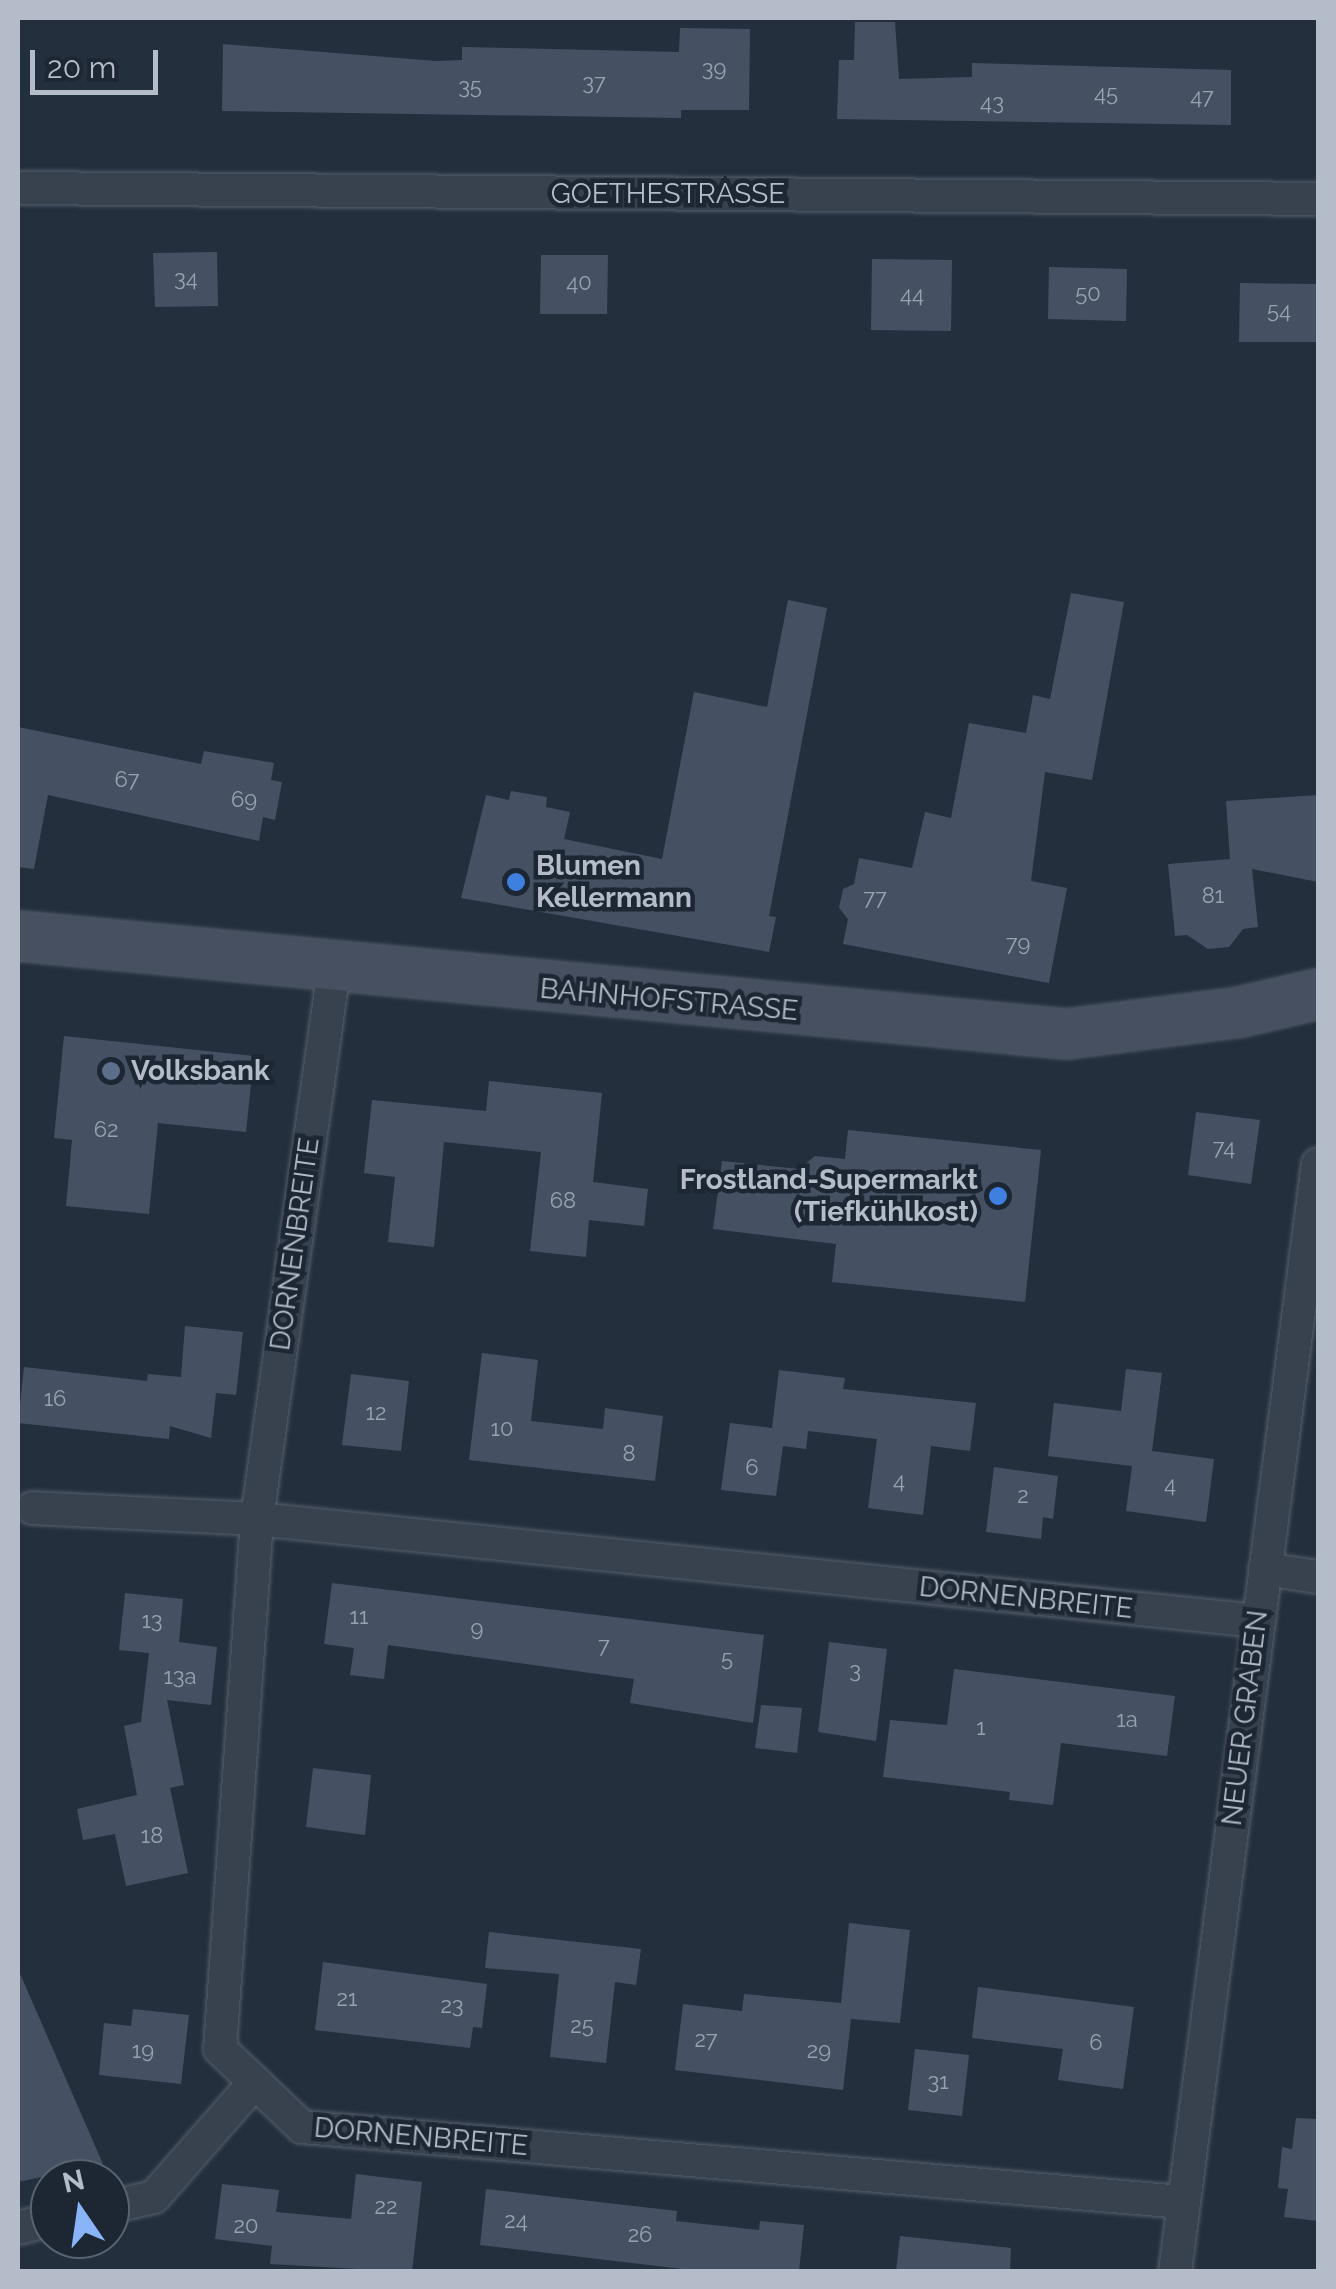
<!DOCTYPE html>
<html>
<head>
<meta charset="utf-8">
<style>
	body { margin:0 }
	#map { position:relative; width:1336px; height:2289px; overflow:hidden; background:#242f3e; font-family:Raleway,sans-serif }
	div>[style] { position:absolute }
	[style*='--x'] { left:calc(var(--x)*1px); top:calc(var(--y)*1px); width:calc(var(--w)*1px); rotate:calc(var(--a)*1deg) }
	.building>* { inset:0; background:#455162 }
	.roads { filter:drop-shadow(0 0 2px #565f6c) drop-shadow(0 0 2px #565f6c) }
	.street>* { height:32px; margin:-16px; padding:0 16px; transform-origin:16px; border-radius:16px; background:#38414e }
	.secondary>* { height:48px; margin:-24px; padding:0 24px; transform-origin:24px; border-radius:24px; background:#465061 }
	.dots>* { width:28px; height:28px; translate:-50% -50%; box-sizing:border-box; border:5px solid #1d2633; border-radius:50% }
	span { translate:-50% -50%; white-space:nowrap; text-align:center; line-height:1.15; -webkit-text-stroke:9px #1d2633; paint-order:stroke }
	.number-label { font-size:22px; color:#98a1af }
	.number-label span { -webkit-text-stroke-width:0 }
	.street-label { font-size:28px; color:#b4bcc9 }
	.poi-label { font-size:28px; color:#b4bcc9; font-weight:700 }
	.left { translate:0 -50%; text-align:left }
	.right { translate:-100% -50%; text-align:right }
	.frame { position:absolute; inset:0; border:20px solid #b4bcc9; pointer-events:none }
	.north { position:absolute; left:30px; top:2159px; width:100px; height:100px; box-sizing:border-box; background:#1d2633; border:2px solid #59626f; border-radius:50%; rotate:347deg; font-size:28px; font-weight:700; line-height:40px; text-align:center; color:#b4bcc9 }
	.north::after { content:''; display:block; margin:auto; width:35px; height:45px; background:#8ab4f8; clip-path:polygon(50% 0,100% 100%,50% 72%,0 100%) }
	.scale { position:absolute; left:30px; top:50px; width:128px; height:45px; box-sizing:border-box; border:5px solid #b4bcc9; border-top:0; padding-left:12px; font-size:30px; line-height:35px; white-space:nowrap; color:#b4bcc9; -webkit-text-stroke:8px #1d2633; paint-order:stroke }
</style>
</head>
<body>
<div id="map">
	<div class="building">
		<div style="clip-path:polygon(855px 22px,895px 22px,899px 79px,972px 77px,972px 63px,1231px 70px,1231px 125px,837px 119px,839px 60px,854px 60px)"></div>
		<div style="clip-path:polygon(680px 28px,750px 29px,749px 110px,681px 110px,681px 118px,222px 111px,223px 44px,436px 61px,462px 60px,462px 47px,679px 52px)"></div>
		<div style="clip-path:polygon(217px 252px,218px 306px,155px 307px,153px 253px)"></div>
		<div style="clip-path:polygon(541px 255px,608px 255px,607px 314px,540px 314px)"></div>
		<div style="clip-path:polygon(872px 259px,952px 260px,951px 331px,871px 330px)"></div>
		<div style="clip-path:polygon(1049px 267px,1127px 269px,1126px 321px,1048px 319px)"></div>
		<div style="clip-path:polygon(1240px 283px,1318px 284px,1318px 342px,1239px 342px)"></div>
		<div style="clip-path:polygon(1071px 593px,1124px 602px,1092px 780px,1045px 772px,1031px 881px,1067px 888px,1049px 983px,843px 944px,848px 919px,839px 908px,843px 889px,854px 884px,859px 858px,912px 868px,925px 812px,951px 818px,969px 723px,1026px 733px,1033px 695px,1050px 699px)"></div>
		<div style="clip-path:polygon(788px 600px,827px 608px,769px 916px,776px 917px,769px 952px,461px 898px,486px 795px,509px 800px,511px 791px,547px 797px,546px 807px,570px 812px,564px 839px,662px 859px,694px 692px,767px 707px)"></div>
		<div style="clip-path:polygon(18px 727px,201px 764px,204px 751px,274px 763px,271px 780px,282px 782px,275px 820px,263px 817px,259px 841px,48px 795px,34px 869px,18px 867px)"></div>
		<div style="clip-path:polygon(1318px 795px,1318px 882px,1252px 869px,1258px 927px,1243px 929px,1229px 947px,1208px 949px,1187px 935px,1175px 936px,1168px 864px,1230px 859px,1226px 801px)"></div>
		<div style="clip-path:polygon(64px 1036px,254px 1056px,246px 1132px,158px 1123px,149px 1214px,66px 1206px,72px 1140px,54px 1138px)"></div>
		<div style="clip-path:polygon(489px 1081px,602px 1093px,593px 1182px,648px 1189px,644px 1226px,589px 1220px,586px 1257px,530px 1251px,541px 1152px,444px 1142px,434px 1247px,388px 1242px,395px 1177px,364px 1173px,372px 1100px,486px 1111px)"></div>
		<div style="clip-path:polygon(1196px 1112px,1260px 1120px,1251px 1184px,1188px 1175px)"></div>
		<div style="clip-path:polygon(848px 1130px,1041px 1150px,1025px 1302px,832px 1282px,836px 1244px,713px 1229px,722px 1161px,799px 1169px,815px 1156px,845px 1159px)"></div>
		<div style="clip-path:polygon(185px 1326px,243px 1332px,236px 1395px,216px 1393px,211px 1438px,170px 1426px,169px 1439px,18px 1423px,24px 1367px,147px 1381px,148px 1374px,181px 1377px)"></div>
		<div style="clip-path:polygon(482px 1353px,538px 1360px,531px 1421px,603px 1429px,605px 1408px,663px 1416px,655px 1481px,469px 1460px)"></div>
		<div style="clip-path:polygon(1126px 1369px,1162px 1373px,1152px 1451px,1214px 1459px,1206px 1522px,1126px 1511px,1132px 1466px,1048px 1456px,1054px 1403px,1121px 1411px)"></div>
		<div style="clip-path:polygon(779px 1370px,845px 1378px,843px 1389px,976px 1403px,970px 1451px,931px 1446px,923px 1515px,868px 1508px,877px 1439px,808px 1431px,806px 1449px,783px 1446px,776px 1496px,721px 1490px,730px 1423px,772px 1428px)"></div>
		<div style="clip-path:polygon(351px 1374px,409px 1381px,401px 1451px,342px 1445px)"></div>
		<div style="clip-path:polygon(994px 1467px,1058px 1476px,1053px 1519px,1043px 1517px,1041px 1539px,986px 1532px)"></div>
		<div style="clip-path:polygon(332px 1583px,764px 1635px,753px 1723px,630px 1703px,634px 1679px,388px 1645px,384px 1679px,350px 1675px,354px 1648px,324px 1644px)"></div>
		<div style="clip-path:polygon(125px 1593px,183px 1599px,179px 1642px,217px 1647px,211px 1705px,167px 1700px,184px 1785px,170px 1788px,188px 1873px,126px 1886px,115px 1834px,83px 1840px,77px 1809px,137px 1795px,124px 1726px,141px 1722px,149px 1653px,119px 1650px)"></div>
		<div style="clip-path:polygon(829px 1642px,887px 1649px,876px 1741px,818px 1732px)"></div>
		<div style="clip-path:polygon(954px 1669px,1175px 1696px,1167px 1756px,1061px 1743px,1053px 1805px,1009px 1800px,1010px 1792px,883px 1777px,890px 1720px,947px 1725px)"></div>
		<div style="clip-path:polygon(761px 1705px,802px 1708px,797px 1753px,755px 1748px)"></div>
		<div style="clip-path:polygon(313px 1768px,371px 1775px,365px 1835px,306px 1827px)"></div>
		<div style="clip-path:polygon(849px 1923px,910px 1930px,900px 2023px,851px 2019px,843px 2090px,675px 2070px,683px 2004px,742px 2011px,744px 1994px,841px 2003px)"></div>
		<div style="clip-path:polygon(489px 1932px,641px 1949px,636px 1985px,615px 1982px,606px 2063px,550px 2057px,559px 1974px,485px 1968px)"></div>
		<div style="clip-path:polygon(323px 1962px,487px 1984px,482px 2028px,473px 2027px,470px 2048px,315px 2030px)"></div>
		<div style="clip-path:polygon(18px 1969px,103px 2164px,18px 2182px)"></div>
		<div style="clip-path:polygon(978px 1987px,1134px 2007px,1123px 2089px,1058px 2080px,1063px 2049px,972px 2038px)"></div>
		<div style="clip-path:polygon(133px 2009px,189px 2015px,181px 2084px,99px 2075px,104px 2023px,131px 2026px)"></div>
		<div style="clip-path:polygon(915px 2049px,969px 2055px,962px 2116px,908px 2110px)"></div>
		<div style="clip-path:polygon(1296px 2118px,1318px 2119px,1318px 2221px,1284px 2217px,1288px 2189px,1278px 2188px,1282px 2147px,1292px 2149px)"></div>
		<div style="clip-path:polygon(356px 2174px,422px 2182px,412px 2272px,270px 2264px,272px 2246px,215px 2239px,222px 2184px,279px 2190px,276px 2212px,351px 2219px)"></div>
		<div style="clip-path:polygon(486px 2189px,677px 2211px,676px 2221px,759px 2230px,760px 2221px,804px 2225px,799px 2271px,699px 2271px,480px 2245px)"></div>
		<div style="clip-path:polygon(900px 2236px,1011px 2248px,1010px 2272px,896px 2272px)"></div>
	</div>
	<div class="roads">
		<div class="street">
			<div style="--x:18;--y:188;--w:1300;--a:0.48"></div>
			<div style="--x:334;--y:969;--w:555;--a:97.97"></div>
			<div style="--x:257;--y:1519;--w:531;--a:93.99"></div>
			<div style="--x:220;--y:2049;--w:113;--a:43.6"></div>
			<div style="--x:302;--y:2127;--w:883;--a:4.87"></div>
			<div style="--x:32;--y:1508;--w:225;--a:2.8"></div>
			<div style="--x:257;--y:1519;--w:1006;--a:5.82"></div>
			<div style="--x:1265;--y:1569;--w:54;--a:8.6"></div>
			<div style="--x:110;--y:2207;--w:45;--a:-12.8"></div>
			<div style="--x:154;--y:2197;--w:153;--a:-48.7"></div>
			<div style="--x:18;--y:2228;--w:33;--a:-14"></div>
			<div style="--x:1175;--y:2272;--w:1117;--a:-82.65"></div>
		</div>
		<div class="secondary">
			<div style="--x:18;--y:936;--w:1054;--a:5.34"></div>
			<div style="--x:1067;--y:1034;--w:174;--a:-7.2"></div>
			<div style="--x:1240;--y:1012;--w:80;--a:-13"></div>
		</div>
	</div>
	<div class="dots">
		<div style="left:516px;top:882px;background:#3f7fe0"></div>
		<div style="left:111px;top:1071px;background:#5c6f8a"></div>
		<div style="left:998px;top:1196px;background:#3f7fe0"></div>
	</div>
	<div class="number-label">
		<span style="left:714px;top:69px">39</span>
		<span style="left:594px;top:83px">37</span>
		<span style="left:470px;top:87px">35</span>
		<span style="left:1106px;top:94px">45</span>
		<span style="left:1202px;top:97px">47</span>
		<span style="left:992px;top:103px">43</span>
		<span style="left:186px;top:279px">34</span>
		<span style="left:579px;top:283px">40</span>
		<span style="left:1088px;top:294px">50</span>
		<span style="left:912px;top:295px">44</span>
		<span style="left:1279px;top:311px">54</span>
		<span style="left:127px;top:780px">67</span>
		<span style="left:244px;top:800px">69</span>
		<span style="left:1213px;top:896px">81</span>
		<span style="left:875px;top:898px">77</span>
		<span style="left:1018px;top:944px">79</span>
		<span style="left:106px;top:1130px">62</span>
		<span style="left:1224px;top:1148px">74</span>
		<span style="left:563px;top:1201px">68</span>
		<span style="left:55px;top:1399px">16</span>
		<span style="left:376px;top:1413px">12</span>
		<span style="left:502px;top:1429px">10</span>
		<span style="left:629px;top:1454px">8</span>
		<span style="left:752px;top:1468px">6</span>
		<span style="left:899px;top:1481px">4</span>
		<span style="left:1170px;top:1485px">4</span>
		<span style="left:1023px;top:1496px">2</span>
		<span style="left:359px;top:1617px">11</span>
		<span style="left:152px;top:1621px">13</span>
		<span style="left:477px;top:1629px">9</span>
		<span style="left:604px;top:1646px">7</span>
		<span style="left:727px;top:1659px">5</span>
		<span style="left:855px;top:1671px">3</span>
		<span style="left:180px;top:1677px">13a</span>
		<span style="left:1127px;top:1720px">1a</span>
		<span style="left:981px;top:1728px">1</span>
		<span style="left:152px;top:1836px">18</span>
		<span style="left:347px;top:1999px">21</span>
		<span style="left:452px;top:2006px">23</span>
		<span style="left:582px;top:2026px">25</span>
		<span style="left:706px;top:2040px">27</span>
		<span style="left:1096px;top:2043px">6</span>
		<span style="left:143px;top:2051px">19</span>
		<span style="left:819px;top:2051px">29</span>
		<span style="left:938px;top:2082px">31</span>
		<span style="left:386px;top:2207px">22</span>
		<span style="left:516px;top:2221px">24</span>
		<span style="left:246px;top:2226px">20</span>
		<span style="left:640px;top:2235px">26</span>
	</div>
	<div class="street-label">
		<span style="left:668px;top:194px">GOETHESTRASSE</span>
		<span style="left:669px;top:1000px;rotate:5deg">BAHNHOFSTRASSE</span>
		<span style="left:295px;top:1244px;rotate:-82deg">DORNENBREITE</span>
		<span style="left:1026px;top:1598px;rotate:6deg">DORNENBREITE</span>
		<span style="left:1245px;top:1718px;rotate:-83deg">NEUER GRABEN</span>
		<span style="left:421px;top:2137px;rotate:5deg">DORNENBREITE</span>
	</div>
	<div class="poi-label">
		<span class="left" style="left:536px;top:882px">Blumen<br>Kellermann</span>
		<span class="left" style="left:131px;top:1071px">Volksbank</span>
		<span class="right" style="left:978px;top:1196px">Frostland-Supermarkt<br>(Tiefkühlkost)</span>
	</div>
	<div class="frame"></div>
	<div class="north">N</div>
	<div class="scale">20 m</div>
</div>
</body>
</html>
